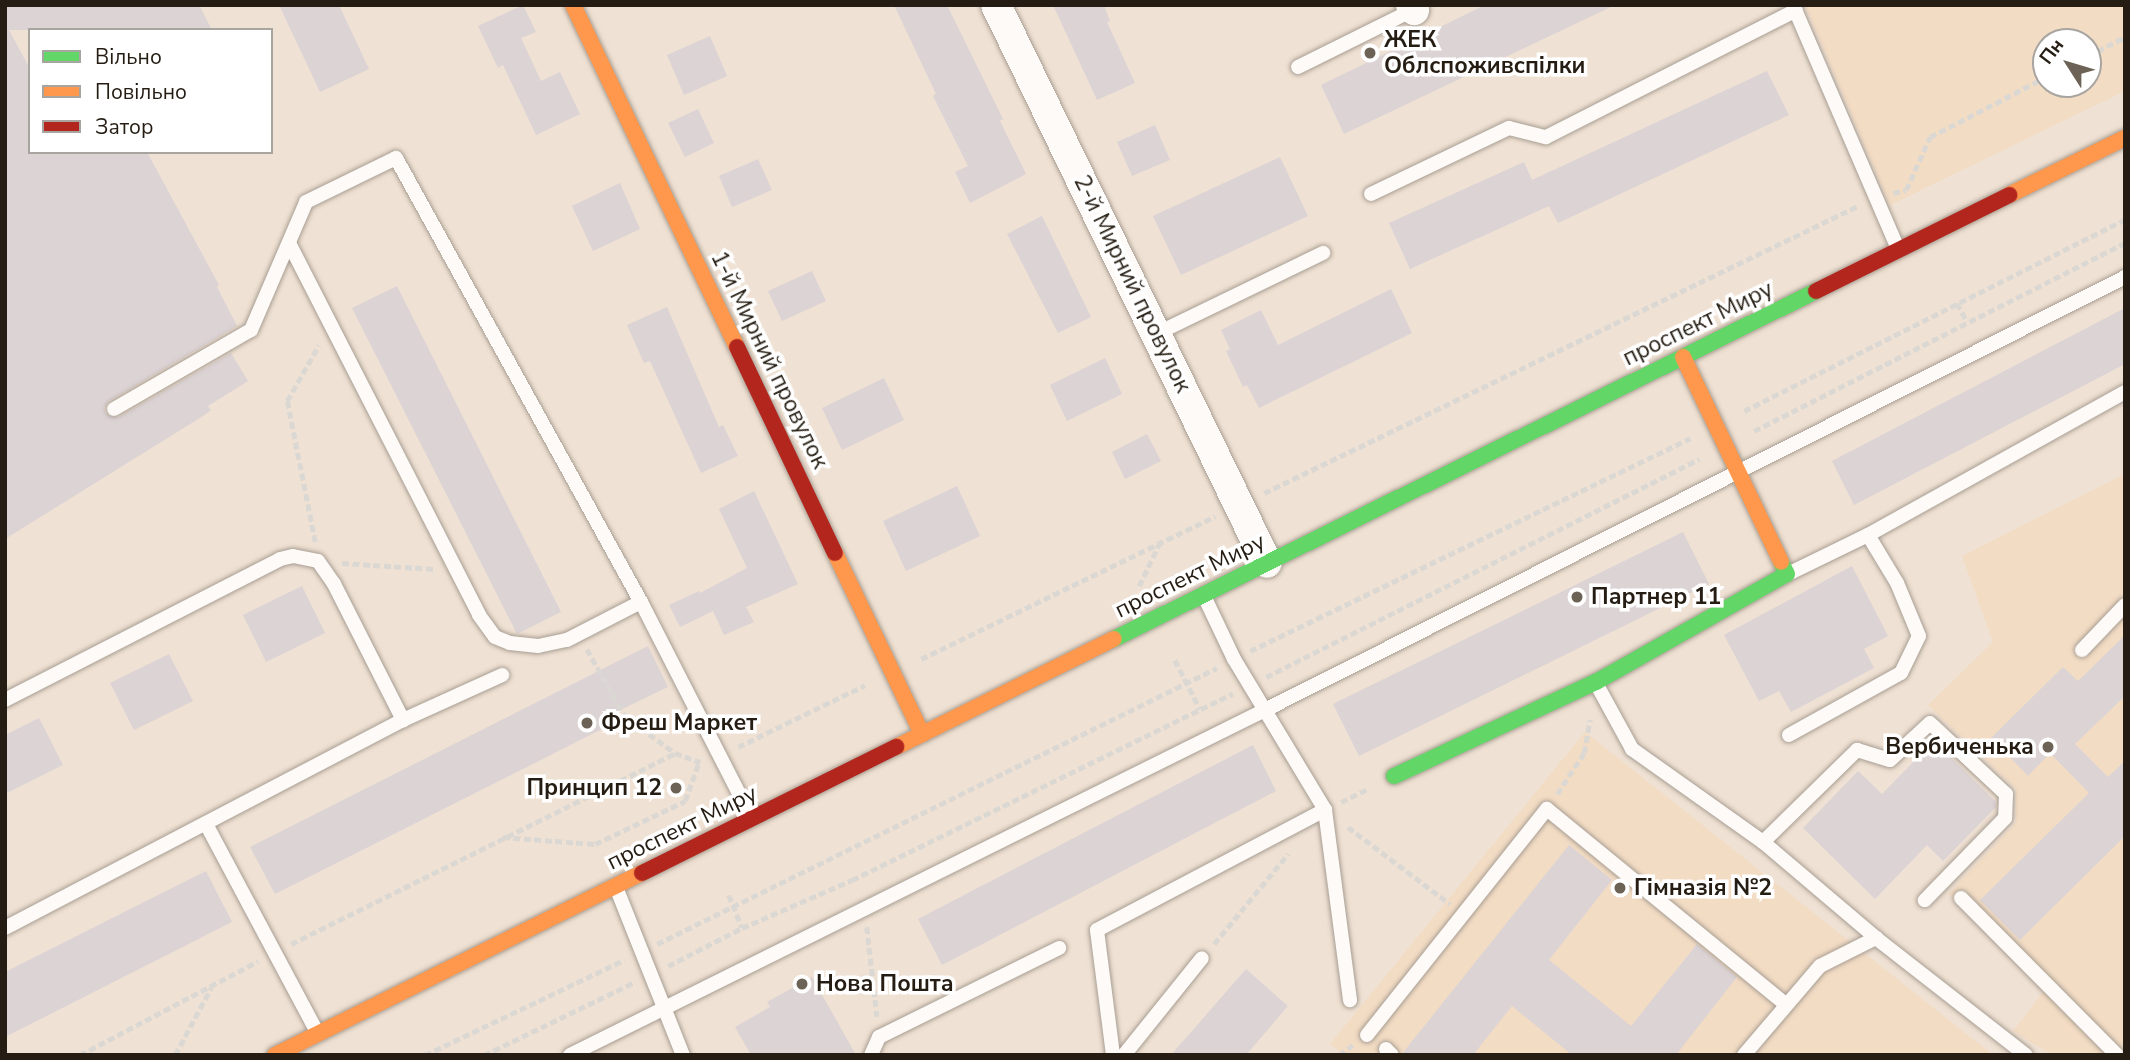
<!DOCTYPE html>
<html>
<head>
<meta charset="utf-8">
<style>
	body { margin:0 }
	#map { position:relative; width:2130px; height:1060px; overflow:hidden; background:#efe1d3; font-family:"Nunito Sans",sans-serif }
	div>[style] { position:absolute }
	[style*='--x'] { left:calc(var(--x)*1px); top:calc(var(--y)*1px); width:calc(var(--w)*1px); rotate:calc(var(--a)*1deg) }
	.built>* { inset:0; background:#f3dcc4 }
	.building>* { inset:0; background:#dcd3d5 }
	.path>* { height:4.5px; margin-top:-2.25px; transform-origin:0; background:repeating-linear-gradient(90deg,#dbd8d3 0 7px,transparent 0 10.5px) }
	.roads { filter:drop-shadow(0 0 2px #a89e93) drop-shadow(0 0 2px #a89e93) }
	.lane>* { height:14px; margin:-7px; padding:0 7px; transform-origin:7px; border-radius:7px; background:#fdfaf8 }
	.street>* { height:30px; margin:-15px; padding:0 15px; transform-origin:15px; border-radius:15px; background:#fdfaf8 }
	.fast>* { height:16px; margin:-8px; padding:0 8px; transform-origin:8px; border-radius:8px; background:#63d668 }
	.slow>* { height:16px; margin:-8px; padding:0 8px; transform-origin:8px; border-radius:8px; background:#ff974d }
	.jam>* { height:16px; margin:-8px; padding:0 8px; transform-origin:8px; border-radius:8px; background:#b3261e }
	.dots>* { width:19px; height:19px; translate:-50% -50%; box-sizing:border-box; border:4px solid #fff; border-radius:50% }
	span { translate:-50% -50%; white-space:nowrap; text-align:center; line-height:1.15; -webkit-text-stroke:7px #fff; paint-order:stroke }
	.poi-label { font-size:23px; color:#251d13; font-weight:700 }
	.left { translate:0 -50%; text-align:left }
	.right { translate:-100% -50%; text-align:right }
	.street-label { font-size:23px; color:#251d13 }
	.frame { position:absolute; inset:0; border:7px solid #251d13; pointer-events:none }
	.legend { position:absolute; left:28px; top:28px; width:245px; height:126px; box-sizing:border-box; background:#fff; border:2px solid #a8a5a1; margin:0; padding:9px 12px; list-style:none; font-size:21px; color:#251d13 }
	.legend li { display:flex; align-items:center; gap:14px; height:35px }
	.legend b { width:35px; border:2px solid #a8a5a1 }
	.north { position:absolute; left:2032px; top:28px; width:70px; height:70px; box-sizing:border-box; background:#fff; border:2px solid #a8a5a1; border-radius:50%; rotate:307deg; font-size:19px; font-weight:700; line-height:28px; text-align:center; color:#251d13 }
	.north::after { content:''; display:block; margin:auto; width:24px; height:32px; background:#6c6256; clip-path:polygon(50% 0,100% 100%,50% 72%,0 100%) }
</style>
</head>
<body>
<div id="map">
	<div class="built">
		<div style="clip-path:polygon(evenodd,1805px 5px,2125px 5px,2125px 91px,1890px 205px,1805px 5px,2046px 42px,2088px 42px,2088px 84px,2046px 84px,2046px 42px)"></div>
		<div style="clip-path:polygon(2125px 474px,2125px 1055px,2052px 1055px,2013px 1031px,2043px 992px,1948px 894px,2016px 823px,2016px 789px,1928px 705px,1993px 642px,1962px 556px)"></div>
		<div style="clip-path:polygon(1585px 732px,1993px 1055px,1344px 1055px,1330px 1044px)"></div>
	</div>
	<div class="building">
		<div style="clip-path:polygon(5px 5px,199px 5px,212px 30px,9px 30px,30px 69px,30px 152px,147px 152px,219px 285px,217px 287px,237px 326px,109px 401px,104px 408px,106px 414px,119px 417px,231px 353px,248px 381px,208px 406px,211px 410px,203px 416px,5px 539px)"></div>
		<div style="clip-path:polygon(279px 5px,339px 5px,369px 69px,320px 92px)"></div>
		<div style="clip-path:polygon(523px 5px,536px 32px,521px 38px,541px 81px,560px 72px,580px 114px,536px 135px,503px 65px,498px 68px,478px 26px)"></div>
		<div style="clip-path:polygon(894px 5px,947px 5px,1003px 119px,1000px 121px,1026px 174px,970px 203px,955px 172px,968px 166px,933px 96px,936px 94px)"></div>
		<div style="clip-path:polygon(1053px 5px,1104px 5px,1110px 21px,1107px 22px,1135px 83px,1097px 100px)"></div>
		<div style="clip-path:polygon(1485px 5px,1615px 5px,1344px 134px,1321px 85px)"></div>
		<div style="clip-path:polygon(710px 36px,727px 76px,684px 95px,667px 55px)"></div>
		<div style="clip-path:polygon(1767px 71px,1789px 115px,1558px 223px,1549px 206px,1410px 269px,1389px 223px,1524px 162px,1532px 180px)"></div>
		<div style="clip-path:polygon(698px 109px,714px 143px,685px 157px,668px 123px)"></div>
		<div style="clip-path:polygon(1155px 125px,1170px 160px,1132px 176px,1117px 142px)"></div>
		<div style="clip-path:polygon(1280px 157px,1308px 216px,1181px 275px,1153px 216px)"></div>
		<div style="clip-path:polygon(758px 159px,772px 190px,732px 207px,719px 176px)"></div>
		<div style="clip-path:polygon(620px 183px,640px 229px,593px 251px,572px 206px)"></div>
		<div style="clip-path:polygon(1042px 216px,1091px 317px,1058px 333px,1007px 234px)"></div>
		<div style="clip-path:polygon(812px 271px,826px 301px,782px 321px,768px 291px)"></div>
		<div style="clip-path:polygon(397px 286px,561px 612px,517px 634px,352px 308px)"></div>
		<div style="clip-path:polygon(1391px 289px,1412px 333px,1259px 408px,1247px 385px,1243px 387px,1226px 351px,1230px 349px,1221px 330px,1261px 310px,1278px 345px)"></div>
		<div style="clip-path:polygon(667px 307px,719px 427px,723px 425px,738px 456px,701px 473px,650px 361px,644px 363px,627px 325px)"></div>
		<div style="clip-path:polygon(2125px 308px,2125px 364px,1854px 505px,1832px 461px)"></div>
		<div style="clip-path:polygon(1105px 358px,1122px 394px,1067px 421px,1050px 385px)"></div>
		<div style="clip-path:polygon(884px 378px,904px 420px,842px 450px,822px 408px)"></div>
		<div style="clip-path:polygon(1147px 434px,1161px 461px,1125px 479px,1112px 452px)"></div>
		<div style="clip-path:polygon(957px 486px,980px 536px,906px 571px,883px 521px)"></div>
		<div style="clip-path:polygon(754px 491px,798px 584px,746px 607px,754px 622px,724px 635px,713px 611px,680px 627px,669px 605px,699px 591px,700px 593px,747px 568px,719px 509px)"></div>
		<div style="clip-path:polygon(1683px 532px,1709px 584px,1359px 756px,1333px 704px)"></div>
		<div style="clip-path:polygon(1852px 566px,1888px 636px,1864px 649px,1874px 668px,1791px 712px,1779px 691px,1759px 701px,1724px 635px)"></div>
		<div style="clip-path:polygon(302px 586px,325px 633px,266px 662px,243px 615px)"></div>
		<div style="clip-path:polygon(2125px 635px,2125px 696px,2075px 744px,2108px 777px,2125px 761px,2125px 836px,2020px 940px,1980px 900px,2089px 793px,2050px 753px,2028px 776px,1991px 738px,2063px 667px,2078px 681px)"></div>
		<div style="clip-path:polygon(648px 646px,668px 687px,616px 712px,620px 720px,275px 894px,250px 847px)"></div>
		<div style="clip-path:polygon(169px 654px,193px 701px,134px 730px,110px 683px)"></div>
		<div style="clip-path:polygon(39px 718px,63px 765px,5px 794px,5px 735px)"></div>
		<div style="clip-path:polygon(1934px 741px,1996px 802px,1996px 807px,1943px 861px,1927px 845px,1875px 899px,1803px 828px,1858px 771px,1882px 794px)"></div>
		<div style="clip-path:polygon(1253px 745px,1276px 791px,942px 965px,918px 919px)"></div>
		<div style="clip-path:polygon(1569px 845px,1612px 880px,1549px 960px,1631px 1026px,1697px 944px,1737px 977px,1676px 1055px,1572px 1055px,1512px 1006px,1473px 1055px,1401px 1055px)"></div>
		<div style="clip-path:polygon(206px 871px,232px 922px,5px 1037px,5px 972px)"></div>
		<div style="clip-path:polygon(1246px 969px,1288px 1006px,1246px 1055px,1171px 1055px)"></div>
		<div style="clip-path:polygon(812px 977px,856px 1055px,751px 1055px,735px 1027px,770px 1007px,767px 1002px)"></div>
	</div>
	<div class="path">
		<div style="--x:2088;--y:56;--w:42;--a:-27.2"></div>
		<div style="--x:1893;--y:193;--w:13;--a:-13"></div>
		<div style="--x:1906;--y:190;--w:58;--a:-65.6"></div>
		<div style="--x:1930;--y:137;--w:131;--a:-27.3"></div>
		<div style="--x:1957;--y:303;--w:21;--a:61"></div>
		<div style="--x:1744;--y:411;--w:427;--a:-26.7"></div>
		<div style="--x:1754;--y:431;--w:416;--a:-26.9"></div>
		<div style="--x:1264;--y:493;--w:660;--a:-25.79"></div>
		<div style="--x:315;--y:542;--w:144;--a:-101.2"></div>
		<div style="--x:287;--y:401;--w:64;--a:-60.3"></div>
		<div style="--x:342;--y:563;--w:93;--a:3.7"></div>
		<div style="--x:1139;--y:586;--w:49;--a:-64.5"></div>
		<div style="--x:587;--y:649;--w:76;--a:60.7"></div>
		<div style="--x:624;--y:715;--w:64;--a:36.7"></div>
		<div style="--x:1250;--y:651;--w:489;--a:-25.8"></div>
		<div style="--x:921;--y:659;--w:327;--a:-25.9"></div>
		<div style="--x:1175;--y:660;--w:55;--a:63"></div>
		<div style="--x:1266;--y:677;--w:485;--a:-26.7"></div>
		<div style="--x:738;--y:747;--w:141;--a:-26"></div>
		<div style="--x:1557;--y:794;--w:49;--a:-56.6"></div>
		<div style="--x:1584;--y:753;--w:34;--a:-80"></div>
		<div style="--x:1341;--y:802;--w:30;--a:-26"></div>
		<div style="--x:1348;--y:827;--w:128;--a:37"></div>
		<div style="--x:503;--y:837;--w:92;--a:4.4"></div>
		<div style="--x:595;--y:844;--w:100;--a:-25.5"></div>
		<div style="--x:685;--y:801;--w:41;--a:-70.3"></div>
		<div style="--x:729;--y:895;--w:35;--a:68"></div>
		<div style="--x:867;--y:927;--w:90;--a:83.6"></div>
		<div style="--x:291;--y:944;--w:429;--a:-26.4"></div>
		<div style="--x:675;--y:753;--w:27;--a:20"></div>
		<div style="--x:657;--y:944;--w:624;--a:-26.24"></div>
		<div style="--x:1214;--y:944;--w:117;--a:-50.6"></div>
		<div style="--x:668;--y:966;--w:83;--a:-27.2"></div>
		<div style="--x:742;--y:928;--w:120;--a:-23.6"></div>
		<div style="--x:852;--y:880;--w:424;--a:-26.1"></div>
		<div style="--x:80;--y:1055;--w:201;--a:-27.8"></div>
		<div style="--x:175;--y:1055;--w:76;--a:-61.8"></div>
		<div style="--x:425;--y:1055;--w:221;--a:-25.5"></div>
		<div style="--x:484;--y:1055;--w:168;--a:-25.8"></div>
		<div style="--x:1339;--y:1055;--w:17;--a:-36"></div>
	</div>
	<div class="roads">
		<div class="lane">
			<div style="--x:1793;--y:5;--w:266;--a:66.7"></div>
			<div style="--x:1298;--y:67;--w:131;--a:-26.4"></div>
			<div style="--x:1371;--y:194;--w:153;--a:-25.6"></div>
			<div style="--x:1509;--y:128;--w:38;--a:14"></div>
			<div style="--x:1546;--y:137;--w:280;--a:-26.9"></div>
			<div style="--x:289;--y:243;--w:418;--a:62.9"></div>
			<div style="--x:479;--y:615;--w:27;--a:54"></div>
			<div style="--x:495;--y:637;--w:16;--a:22"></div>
			<div style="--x:510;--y:643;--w:28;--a:6"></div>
			<div style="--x:538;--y:646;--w:30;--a:-12"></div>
			<div style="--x:567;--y:640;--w:83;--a:-27.2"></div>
			<div style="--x:1156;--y:334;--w:186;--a:-25.9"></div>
			<div style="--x:114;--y:409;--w:158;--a:-30"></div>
			<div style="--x:251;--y:330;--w:139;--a:-66.7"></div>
			<div style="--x:306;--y:202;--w:100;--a:-26.1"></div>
			<div style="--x:396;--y:158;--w:507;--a:61.11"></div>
			<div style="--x:641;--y:602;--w:242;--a:62.9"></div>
			<div style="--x:1788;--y:574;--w:89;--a:-26"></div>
			<div style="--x:1868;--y:535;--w:294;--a:-29.1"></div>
			<div style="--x:1204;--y:596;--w:70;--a:64.5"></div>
			<div style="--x:1234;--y:659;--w:176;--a:58.9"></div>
			<div style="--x:1325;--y:810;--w:192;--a:82.5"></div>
			<div style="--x:2082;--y:650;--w:62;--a:-46.3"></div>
			<div style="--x:1597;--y:685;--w:73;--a:61.3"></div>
			<div style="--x:1632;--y:749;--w:161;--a:35.4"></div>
			<div style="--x:1763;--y:842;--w:148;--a:40.3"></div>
			<div style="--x:1876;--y:938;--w:190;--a:38"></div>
			<div style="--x:5;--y:700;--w:309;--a:-27.1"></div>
			<div style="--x:280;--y:559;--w:13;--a:-13"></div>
			<div style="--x:293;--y:556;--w:25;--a:11"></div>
			<div style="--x:318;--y:561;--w:28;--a:55"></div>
			<div style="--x:334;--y:584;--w:153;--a:63.1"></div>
			<div style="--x:1789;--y:735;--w:128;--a:-29"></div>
			<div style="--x:1901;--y:673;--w:41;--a:-64.1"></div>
			<div style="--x:1919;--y:636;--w:57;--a:-112.5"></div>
			<div style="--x:1897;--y:583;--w:56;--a:-121.1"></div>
			<div style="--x:206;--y:824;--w:236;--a:61.9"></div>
			<div style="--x:1763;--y:842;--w:132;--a:-44.4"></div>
			<div style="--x:1857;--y:750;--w:34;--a:17"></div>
			<div style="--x:1890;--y:760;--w:54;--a:-42.8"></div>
			<div style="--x:1930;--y:723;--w:104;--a:43.1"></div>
			<div style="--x:2006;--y:794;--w:24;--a:92"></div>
			<div style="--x:2005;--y:818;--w:115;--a:134.3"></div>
			<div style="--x:616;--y:887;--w:181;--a:68.3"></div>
			<div style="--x:1961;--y:898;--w:221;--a:45.2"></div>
			<div style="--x:5;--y:928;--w:449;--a:-27.6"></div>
			<div style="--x:403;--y:720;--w:109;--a:-24.4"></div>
			<div style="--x:1367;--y:1035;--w:289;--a:-51.5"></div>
			<div style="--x:1547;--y:809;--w:308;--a:39.3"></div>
			<div style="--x:1386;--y:1049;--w:8;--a:45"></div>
			<div style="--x:570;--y:1055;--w:776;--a:-26.4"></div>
			<div style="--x:1265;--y:710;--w:963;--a:-26.72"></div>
			<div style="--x:871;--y:1055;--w:20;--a:-66"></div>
			<div style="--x:879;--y:1037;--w:201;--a:-26.3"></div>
			<div style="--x:1113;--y:1055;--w:126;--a:-97.3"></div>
			<div style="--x:1097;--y:930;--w:258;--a:-27.8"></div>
			<div style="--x:1124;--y:1055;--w:124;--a:-51.2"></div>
			<div style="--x:1744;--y:1055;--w:117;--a:-49.5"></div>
			<div style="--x:1820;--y:966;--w:63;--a:-26.6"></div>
		</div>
		<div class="street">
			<div style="--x:996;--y:5;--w:620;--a:64.1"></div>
			<div style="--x:1411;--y:5;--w:6;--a:59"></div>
		</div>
		<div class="fast">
			<div style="--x:1114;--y:639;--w:784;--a:-26.37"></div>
			<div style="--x:1394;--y:776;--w:223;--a:-25"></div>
			<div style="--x:1596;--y:682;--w:219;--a:-29.5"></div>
			<div style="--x:1787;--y:574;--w:13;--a:-117"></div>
		</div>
		<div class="slow">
			<div style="--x:573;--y:5;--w:379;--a:64.4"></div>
			<div style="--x:2009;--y:195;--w:129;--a:-26.2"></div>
			<div style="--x:1683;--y:357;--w:227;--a:64.4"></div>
			<div style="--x:835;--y:553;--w:201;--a:64.3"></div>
			<div style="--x:896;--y:747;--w:243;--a:-26.4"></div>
			<div style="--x:275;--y:1055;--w:410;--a:-26.4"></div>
		</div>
		<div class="jam">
			<div style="--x:1816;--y:291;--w:216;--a:-26.4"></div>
			<div style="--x:737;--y:347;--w:228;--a:64.6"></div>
			<div style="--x:642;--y:873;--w:284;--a:-26.4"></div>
		</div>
	</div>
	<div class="dots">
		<div style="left:1370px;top:53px;background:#6c6256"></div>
		<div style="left:1577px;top:597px;background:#6c6256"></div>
		<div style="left:587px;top:723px;background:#6c6256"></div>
		<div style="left:2048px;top:747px;background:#6c6256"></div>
		<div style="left:676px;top:788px;background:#6c6256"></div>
		<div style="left:1620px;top:888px;background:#6c6256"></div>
		<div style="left:802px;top:984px;background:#6c6256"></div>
	</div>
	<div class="poi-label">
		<span class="left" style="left:1384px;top:53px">ЖЕК<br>Облспоживспілки</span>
		<span class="left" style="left:1591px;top:597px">Партнер 11</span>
		<span class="left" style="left:601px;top:723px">Фреш Маркет</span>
		<span class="right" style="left:2034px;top:747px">Вербиченька</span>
		<span class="right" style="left:662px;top:788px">Принцип 12</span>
		<span class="left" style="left:1634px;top:888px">Гімназія №2</span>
		<span class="left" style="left:816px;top:984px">Нова Пошта</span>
	</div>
	<div class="street-label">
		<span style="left:1132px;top:284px;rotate:64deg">2-й Мирний провулок</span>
		<span style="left:1698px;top:324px;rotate:-26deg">проспект Миру</span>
		<span style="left:769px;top:360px;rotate:64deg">1-й Мирний провулок</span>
		<span style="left:1190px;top:576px;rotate:-26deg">проспект Миру</span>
		<span style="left:682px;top:828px;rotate:-26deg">проспект Миру</span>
	</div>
	<div class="frame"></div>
	<ul class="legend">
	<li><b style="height:9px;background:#63d668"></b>Вільно</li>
	<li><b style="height:9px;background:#ff974d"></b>Повільно</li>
	<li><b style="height:9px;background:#b3261e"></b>Затор</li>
	</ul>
	<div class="north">Пн</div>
</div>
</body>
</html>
